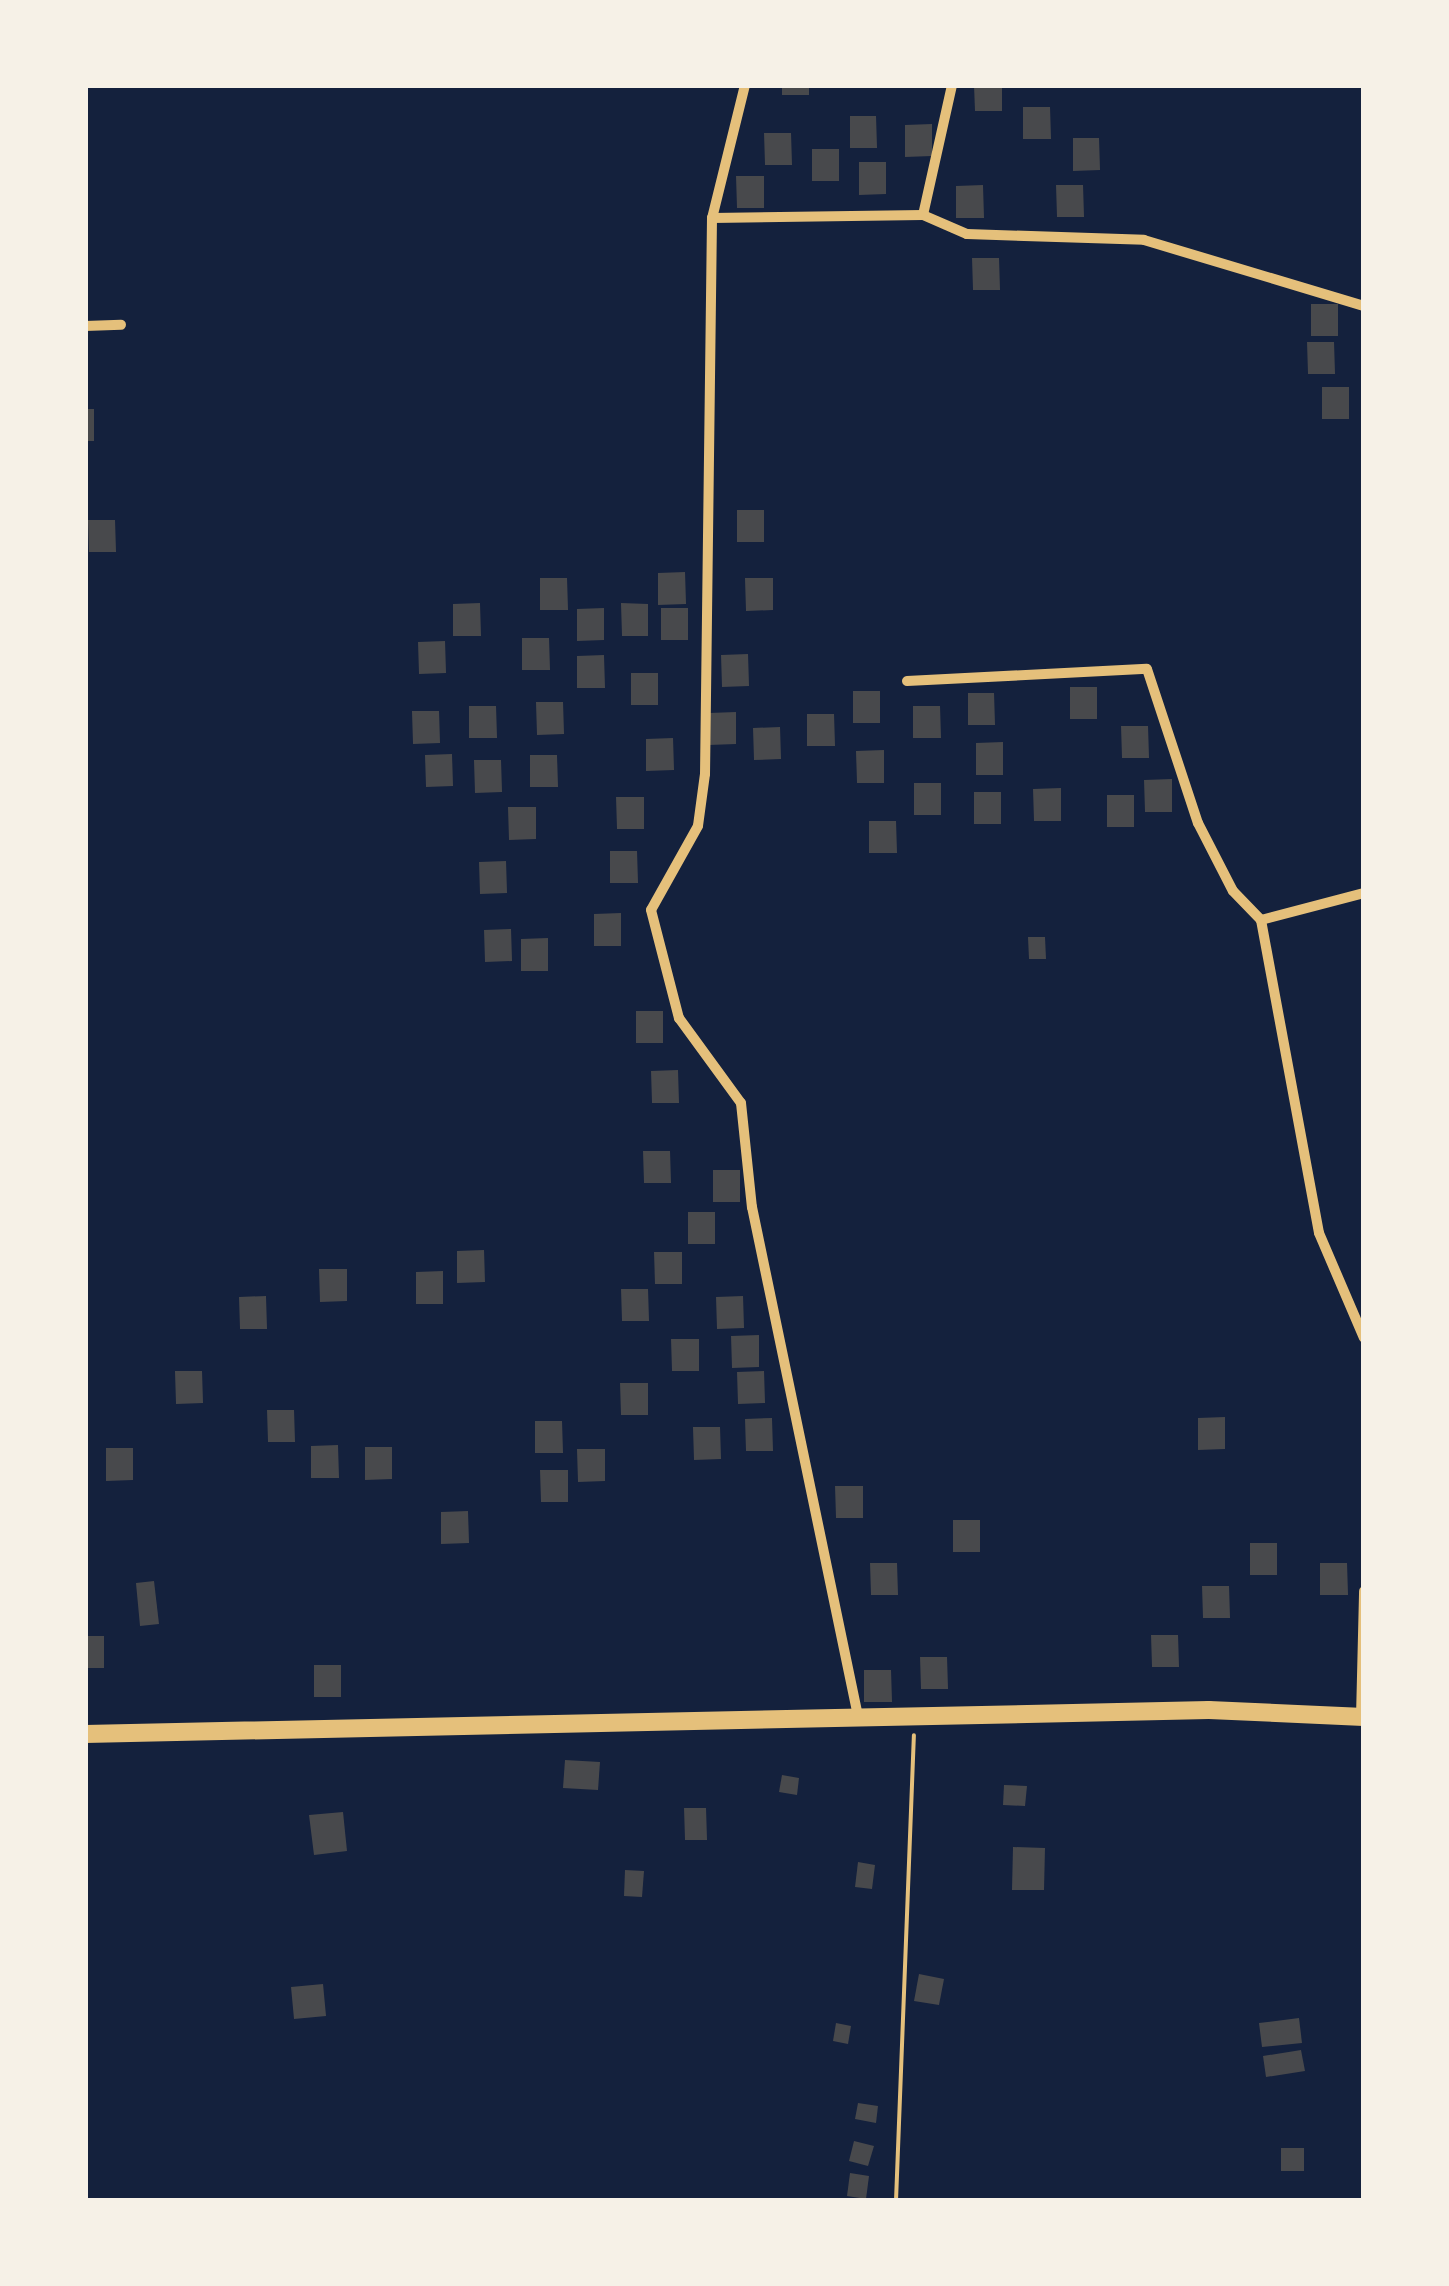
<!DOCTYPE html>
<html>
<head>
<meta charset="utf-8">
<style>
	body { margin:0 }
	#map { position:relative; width:1449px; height:2286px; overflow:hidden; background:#14213d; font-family:Rubik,sans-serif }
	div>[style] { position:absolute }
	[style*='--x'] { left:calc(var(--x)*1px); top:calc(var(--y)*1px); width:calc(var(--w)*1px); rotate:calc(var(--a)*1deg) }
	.building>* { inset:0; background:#48494c }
	.path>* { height:4px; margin:-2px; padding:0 2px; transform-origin:2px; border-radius:2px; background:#e5c07b }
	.minor>* { height:10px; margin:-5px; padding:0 5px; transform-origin:5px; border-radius:5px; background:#e5c07b }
	.primary>* { height:18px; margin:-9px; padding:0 9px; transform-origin:9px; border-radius:9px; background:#e5c07b }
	span { translate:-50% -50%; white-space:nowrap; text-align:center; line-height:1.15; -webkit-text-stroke:8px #f6f1e7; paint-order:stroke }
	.frame { position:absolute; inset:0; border:88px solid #f6f1e7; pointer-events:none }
</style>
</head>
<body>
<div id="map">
	<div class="building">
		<div style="clip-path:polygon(782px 85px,809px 85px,809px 95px,782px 95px)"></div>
		<div style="clip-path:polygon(974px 85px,1002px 85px,1002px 111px,975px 111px)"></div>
		<div style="clip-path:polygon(1023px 107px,1050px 107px,1051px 139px,1023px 139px)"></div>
		<div style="clip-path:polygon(850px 116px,876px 116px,877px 148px,850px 148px)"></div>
		<div style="clip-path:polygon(932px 124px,932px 156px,905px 157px,905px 125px)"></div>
		<div style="clip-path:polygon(764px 133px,791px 133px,792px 165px,765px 165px)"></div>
		<div style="clip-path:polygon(1073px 138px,1099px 138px,1100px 170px,1073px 171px)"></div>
		<div style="clip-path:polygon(812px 149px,839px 149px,839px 181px,812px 181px)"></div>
		<div style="clip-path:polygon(859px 162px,886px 162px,886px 194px,859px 195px)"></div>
		<div style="clip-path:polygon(736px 176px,764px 176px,764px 208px,737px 208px)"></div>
		<div style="clip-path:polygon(983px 185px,984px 218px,956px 218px,956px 186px)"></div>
		<div style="clip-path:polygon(1056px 185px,1083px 185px,1084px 217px,1057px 217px)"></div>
		<div style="clip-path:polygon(972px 258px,999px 258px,1000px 290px,973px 290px)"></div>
		<div style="clip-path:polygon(1311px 304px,1338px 304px,1338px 336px,1311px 336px)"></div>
		<div style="clip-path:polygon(1307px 342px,1334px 342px,1335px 374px,1308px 374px)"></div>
		<div style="clip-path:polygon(1322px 387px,1349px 387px,1349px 419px,1322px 419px)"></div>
		<div style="clip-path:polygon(85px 409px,94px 409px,94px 441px,85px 441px)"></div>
		<div style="clip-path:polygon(737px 510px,764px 510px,764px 542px,737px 542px)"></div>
		<div style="clip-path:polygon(88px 520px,115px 520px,116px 552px,89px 552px)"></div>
		<div style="clip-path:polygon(685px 572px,686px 604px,658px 605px,658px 573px)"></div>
		<div style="clip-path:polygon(540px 578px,567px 578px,568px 610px,540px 610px)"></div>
		<div style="clip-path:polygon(745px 578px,773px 578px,773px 610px,746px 611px)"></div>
		<div style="clip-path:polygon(480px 603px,481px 636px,453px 636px,453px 604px)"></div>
		<div style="clip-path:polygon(621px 603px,648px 604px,648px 636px,622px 636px)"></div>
		<div style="clip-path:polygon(604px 608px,604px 640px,577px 641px,577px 609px)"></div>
		<div style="clip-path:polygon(661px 608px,688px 608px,688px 640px,661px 640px)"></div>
		<div style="clip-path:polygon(522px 638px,549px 638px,550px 670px,522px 670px)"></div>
		<div style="clip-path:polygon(445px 641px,446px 673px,419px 674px,418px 642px)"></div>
		<div style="clip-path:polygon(748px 654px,749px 686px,722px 687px,721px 655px)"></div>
		<div style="clip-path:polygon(604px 655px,605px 688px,577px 688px,577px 656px)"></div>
		<div style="clip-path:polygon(631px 673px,658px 673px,658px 705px,631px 705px)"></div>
		<div style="clip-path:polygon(1070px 687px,1097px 687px,1097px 719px,1070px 719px)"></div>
		<div style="clip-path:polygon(853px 691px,880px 691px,880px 723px,853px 723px)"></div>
		<div style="clip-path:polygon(968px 693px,994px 693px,995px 725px,968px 725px)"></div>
		<div style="clip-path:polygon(536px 702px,563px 702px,564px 734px,537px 735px)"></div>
		<div style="clip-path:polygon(469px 706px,496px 706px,497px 738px,469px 738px)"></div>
		<div style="clip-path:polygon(913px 706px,940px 706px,941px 738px,913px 738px)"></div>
		<div style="clip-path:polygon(412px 711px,439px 711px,440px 743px,413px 744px)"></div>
		<div style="clip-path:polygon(736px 712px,736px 744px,709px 745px,709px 713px)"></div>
		<div style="clip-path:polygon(807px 714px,834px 714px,835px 746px,807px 746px)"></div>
		<div style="clip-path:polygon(1121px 726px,1148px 726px,1149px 758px,1122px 758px)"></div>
		<div style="clip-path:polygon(780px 727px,781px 759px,754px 760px,753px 728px)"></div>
		<div style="clip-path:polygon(673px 738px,674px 770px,646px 771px,646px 739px)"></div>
		<div style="clip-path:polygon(1003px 742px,1003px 775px,976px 775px,976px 743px)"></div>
		<div style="clip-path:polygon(884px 750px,884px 783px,857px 783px,856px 751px)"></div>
		<div style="clip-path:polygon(452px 754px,453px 786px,426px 787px,425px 755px)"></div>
		<div style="clip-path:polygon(530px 755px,557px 755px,558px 787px,530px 787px)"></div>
		<div style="clip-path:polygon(474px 760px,501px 760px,502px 792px,475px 793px)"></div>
		<div style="clip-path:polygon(1172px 779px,1172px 812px,1145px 812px,1144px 780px)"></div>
		<div style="clip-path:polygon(914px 783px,941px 783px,941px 815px,914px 815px)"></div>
		<div style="clip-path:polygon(1061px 788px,1061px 821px,1034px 821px,1033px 789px)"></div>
		<div style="clip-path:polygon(974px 792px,1001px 792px,1001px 824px,974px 824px)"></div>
		<div style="clip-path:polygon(1107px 795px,1134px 795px,1134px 827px,1107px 827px)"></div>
		<div style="clip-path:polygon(616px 797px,644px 797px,644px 829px,617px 829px)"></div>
		<div style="clip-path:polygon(508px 807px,536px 807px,536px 839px,509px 840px)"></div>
		<div style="clip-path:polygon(869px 821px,896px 821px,897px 853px,869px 853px)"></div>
		<div style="clip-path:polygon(610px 851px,637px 851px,638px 883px,610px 883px)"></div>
		<div style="clip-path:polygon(506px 861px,507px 893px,480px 894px,479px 862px)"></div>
		<div style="clip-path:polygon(621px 913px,621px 946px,594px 946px,594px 914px)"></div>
		<div style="clip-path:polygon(511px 929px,512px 961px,485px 962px,484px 930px)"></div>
		<div style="clip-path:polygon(1028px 937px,1045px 937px,1046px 959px,1029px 959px)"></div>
		<div style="clip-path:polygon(548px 938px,548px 971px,521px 971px,521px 939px)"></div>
		<div style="clip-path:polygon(636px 1011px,663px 1011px,663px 1043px,636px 1043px)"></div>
		<div style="clip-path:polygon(678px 1070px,679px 1103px,652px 1103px,651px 1071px)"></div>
		<div style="clip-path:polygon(643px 1151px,670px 1151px,671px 1183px,644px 1183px)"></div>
		<div style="clip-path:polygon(713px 1170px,740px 1170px,740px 1202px,713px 1202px)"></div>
		<div style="clip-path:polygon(688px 1212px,715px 1212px,715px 1244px,688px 1244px)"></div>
		<div style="clip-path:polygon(484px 1250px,485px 1282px,457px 1283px,457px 1251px)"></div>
		<div style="clip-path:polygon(654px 1252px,682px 1252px,682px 1284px,655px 1284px)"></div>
		<div style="clip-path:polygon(319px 1269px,347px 1269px,347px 1301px,320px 1302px)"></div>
		<div style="clip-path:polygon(443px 1271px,443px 1304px,416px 1304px,416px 1272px)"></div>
		<div style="clip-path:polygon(621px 1289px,648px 1289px,649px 1321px,622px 1321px)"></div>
		<div style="clip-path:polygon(266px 1296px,267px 1329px,240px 1329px,239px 1297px)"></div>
		<div style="clip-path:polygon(743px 1296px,744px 1328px,717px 1329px,716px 1297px)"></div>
		<div style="clip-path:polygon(759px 1335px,759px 1367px,732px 1368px,731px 1336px)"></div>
		<div style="clip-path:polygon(671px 1339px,699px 1339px,699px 1371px,672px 1371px)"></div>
		<div style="clip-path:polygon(175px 1371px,202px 1371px,203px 1403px,176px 1404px)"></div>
		<div style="clip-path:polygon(764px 1371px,765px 1403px,738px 1404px,737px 1372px)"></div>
		<div style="clip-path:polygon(620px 1383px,648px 1383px,648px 1415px,621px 1415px)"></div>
		<div style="clip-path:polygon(267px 1410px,294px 1410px,295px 1442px,268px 1442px)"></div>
		<div style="clip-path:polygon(1225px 1417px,1225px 1449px,1198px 1450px,1198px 1418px)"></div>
		<div style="clip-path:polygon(772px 1418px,773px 1451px,746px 1451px,745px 1419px)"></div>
		<div style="clip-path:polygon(535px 1421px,562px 1421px,563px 1453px,535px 1453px)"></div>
		<div style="clip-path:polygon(693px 1427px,720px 1427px,721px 1459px,694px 1460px)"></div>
		<div style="clip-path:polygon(338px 1445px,339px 1478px,311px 1478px,311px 1446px)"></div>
		<div style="clip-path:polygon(365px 1447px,392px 1447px,392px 1479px,365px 1480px)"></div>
		<div style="clip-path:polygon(106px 1448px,133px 1448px,133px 1480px,106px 1481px)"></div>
		<div style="clip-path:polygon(577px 1449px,605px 1449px,605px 1481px,578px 1482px)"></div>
		<div style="clip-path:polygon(540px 1470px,568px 1470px,568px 1502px,541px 1502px)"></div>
		<div style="clip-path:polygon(835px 1486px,863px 1486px,863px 1518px,836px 1518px)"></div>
		<div style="clip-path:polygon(468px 1511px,469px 1543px,441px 1544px,441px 1512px)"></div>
		<div style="clip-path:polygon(953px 1520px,980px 1520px,980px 1552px,953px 1552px)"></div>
		<div style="clip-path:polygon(1250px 1543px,1277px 1543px,1277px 1575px,1250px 1575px)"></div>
		<div style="clip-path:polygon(870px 1563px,897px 1563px,898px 1595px,871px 1595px)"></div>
		<div style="clip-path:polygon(1320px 1563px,1347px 1563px,1348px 1595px,1320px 1595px)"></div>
		<div style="clip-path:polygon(154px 1581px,159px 1624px,140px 1626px,136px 1583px)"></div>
		<div style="clip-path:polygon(1202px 1586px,1229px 1586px,1230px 1618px,1203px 1618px)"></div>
		<div style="clip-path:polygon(1151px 1635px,1178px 1635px,1179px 1667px,1152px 1667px)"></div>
		<div style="clip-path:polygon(85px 1636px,104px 1636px,104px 1668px,85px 1668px)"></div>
		<div style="clip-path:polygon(920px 1657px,947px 1657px,948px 1689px,921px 1689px)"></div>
		<div style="clip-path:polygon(314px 1665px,341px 1665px,341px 1697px,314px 1697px)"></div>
		<div style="clip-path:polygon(864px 1670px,891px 1670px,892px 1702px,864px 1702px)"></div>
		<div style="clip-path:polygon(565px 1760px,600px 1762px,598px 1790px,563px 1788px)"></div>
		<div style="clip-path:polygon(782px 1775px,799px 1778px,797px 1795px,779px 1792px)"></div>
		<div style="clip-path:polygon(1004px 1785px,1027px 1786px,1025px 1806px,1003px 1805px)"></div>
		<div style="clip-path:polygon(684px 1808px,706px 1808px,707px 1840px,685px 1840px)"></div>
		<div style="clip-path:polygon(343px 1812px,347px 1851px,314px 1855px,309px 1815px)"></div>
		<div style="clip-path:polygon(1013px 1847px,1045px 1848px,1044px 1890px,1012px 1890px)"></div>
		<div style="clip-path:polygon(858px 1862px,875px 1865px,872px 1889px,855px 1887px)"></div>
		<div style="clip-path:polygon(625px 1870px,644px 1871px,642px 1897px,624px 1896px)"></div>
		<div style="clip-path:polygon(919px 1974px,944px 1979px,939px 2005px,914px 2001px)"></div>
		<div style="clip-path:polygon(323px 1984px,326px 2016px,294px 2019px,291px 1987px)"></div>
		<div style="clip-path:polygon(1299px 2018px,1302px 2043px,1262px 2047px,1259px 2023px)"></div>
		<div style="clip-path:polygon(836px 2023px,851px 2026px,848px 2044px,833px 2041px)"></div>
		<div style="clip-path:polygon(1301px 2050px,1305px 2071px,1266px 2077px,1263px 2056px)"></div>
		<div style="clip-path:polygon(858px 2103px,878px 2106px,876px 2123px,855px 2119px)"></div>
		<div style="clip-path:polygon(854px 2141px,874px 2146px,868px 2166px,849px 2161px)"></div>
		<div style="clip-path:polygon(1281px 2148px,1304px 2148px,1304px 2171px,1281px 2171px)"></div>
		<div style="clip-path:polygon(850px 2173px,869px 2176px,866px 2199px,847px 2196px)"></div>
	</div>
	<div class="path">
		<div style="--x:896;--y:2201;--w:466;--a:-87.8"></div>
	</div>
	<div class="minor">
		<div style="--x:745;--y:85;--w:137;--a:103.9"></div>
		<div style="--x:712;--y:218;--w:556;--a:90.72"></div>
		<div style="--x:705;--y:774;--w:52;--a:97.7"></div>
		<div style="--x:698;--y:826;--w:96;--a:119.2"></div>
		<div style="--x:651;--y:910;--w:112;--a:75.5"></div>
		<div style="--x:679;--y:1018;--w:105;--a:53.9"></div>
		<div style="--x:741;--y:1103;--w:105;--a:84"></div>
		<div style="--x:752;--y:1207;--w:520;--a:78.24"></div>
		<div style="--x:923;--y:215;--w:133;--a:-77.4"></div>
		<div style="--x:712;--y:218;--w:211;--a:-0.8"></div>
		<div style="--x:923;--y:215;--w:48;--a:23.4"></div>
		<div style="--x:967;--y:234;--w:177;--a:1.9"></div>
		<div style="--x:1144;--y:240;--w:230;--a:16.7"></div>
		<div style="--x:85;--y:326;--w:36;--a:-2"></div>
		<div style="--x:907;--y:681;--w:240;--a:-2.9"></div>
		<div style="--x:1147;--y:669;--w:162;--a:71.7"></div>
		<div style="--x:1198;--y:823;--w:76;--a:62.8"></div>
		<div style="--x:1233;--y:891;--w:40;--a:46"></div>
		<div style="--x:1261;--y:920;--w:318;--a:79.5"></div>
		<div style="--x:1319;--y:1233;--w:114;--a:66.8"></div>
		<div style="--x:1261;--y:920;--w:106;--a:-14.7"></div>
		<div style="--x:1361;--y:1717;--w:126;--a:-88.6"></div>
	</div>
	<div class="primary">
		<div style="--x:85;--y:1734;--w:1124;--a:-1.22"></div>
		<div style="--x:1209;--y:1710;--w:155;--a:2.6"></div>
	</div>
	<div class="frame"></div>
</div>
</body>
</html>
